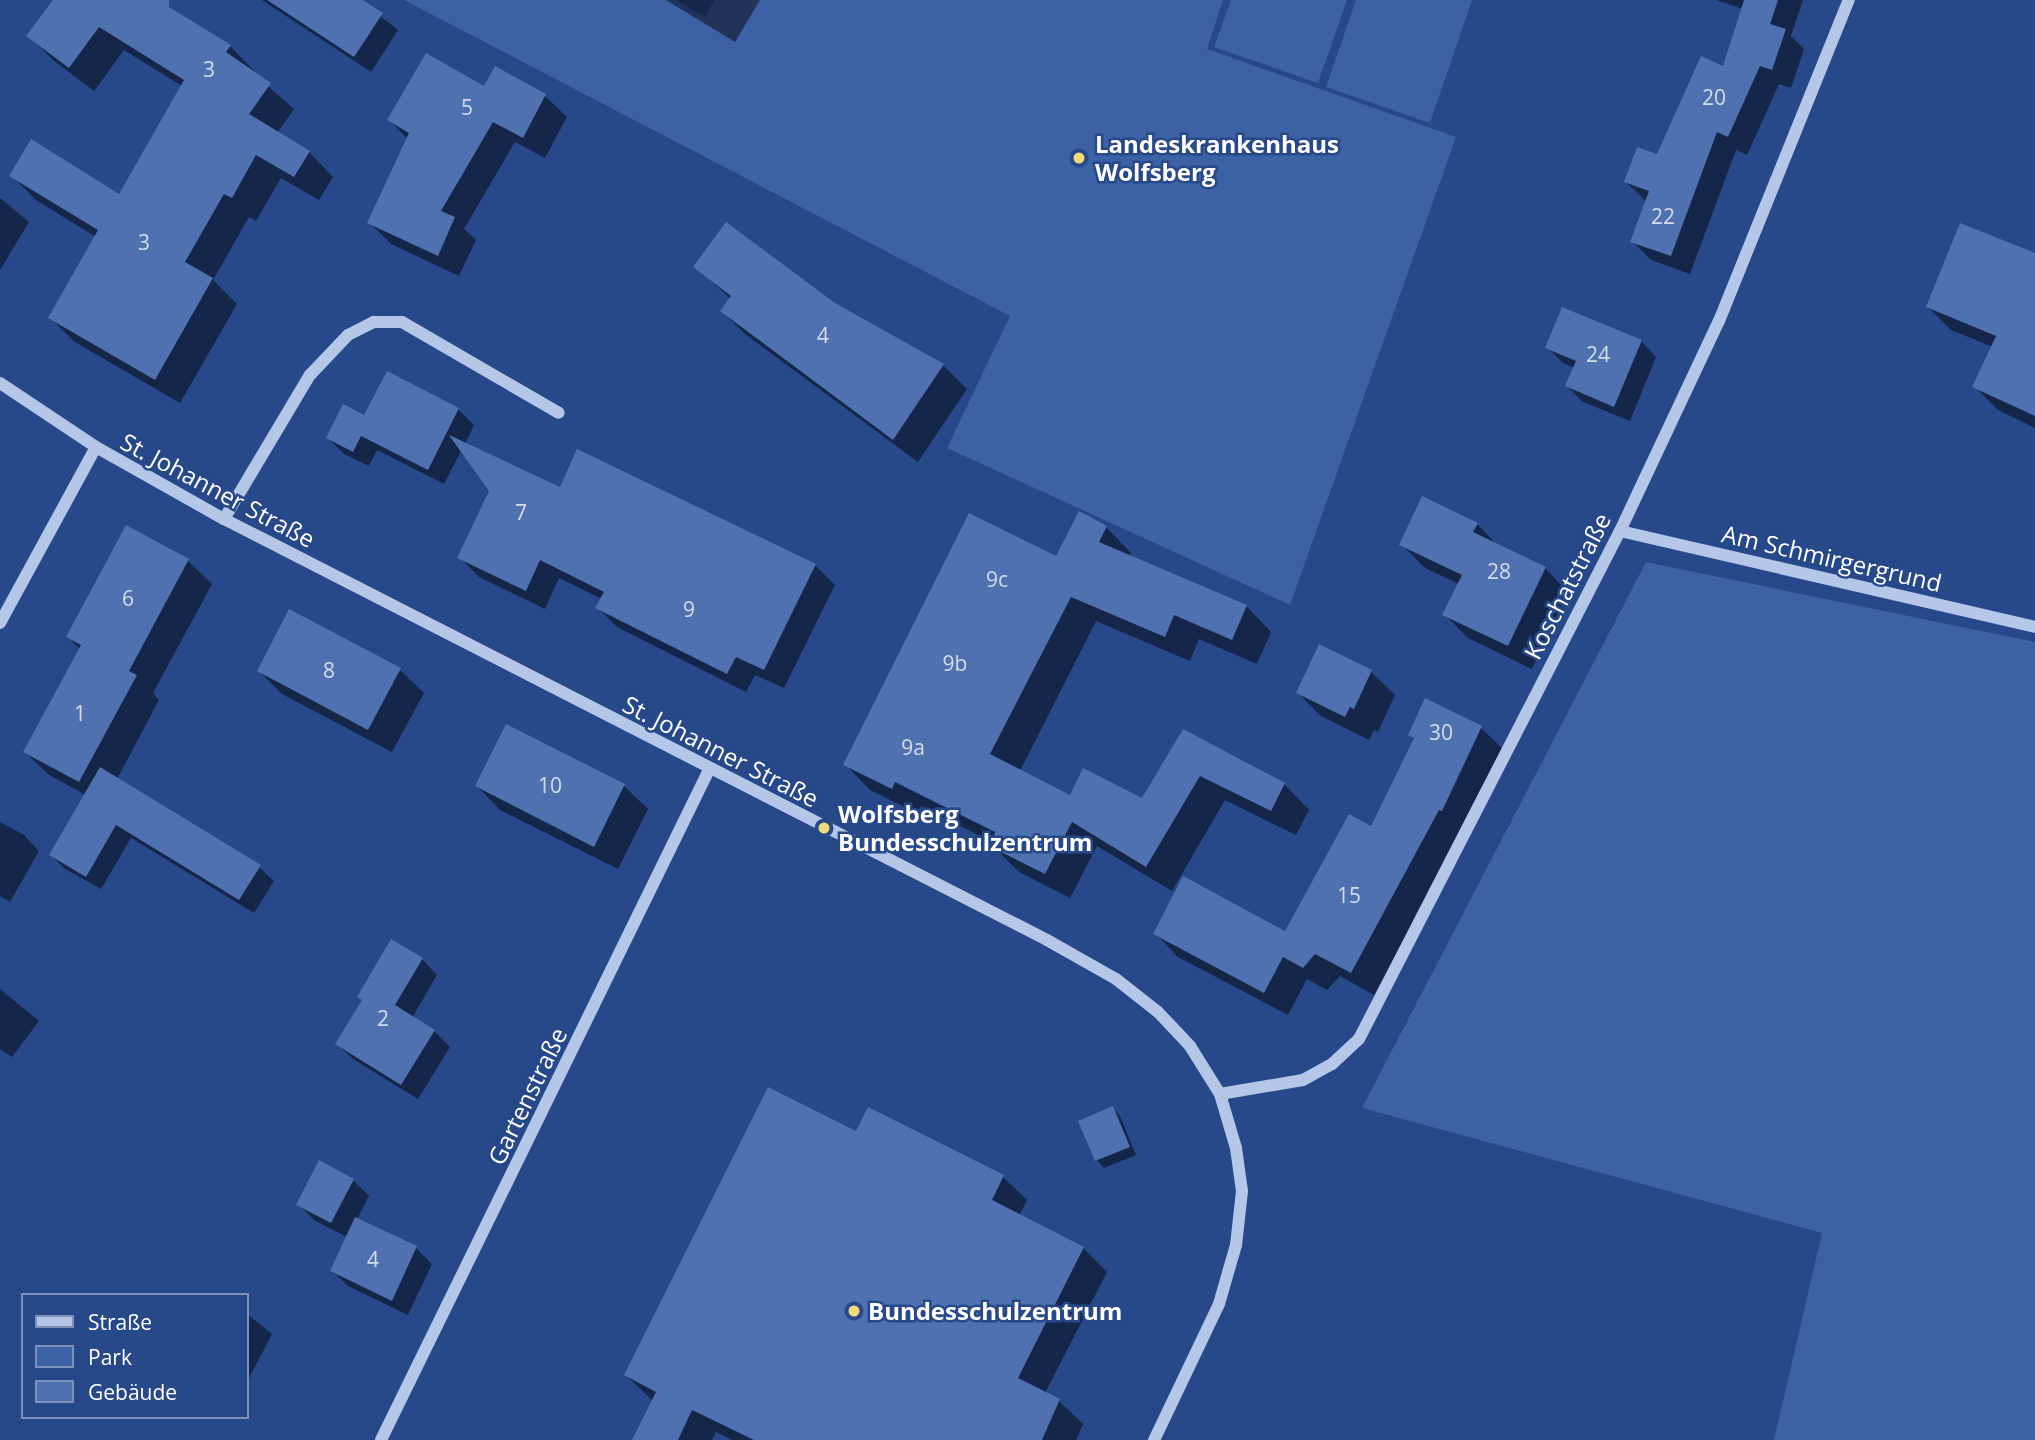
<!DOCTYPE html>
<html>
<head>
<meta charset="utf-8">
<style>
	body { margin:0 }
	#map { position:relative; width:2035px; height:1440px; overflow:hidden; background:#274889; font-family:"Open Sans",sans-serif }
	div>[style] { position:absolute }
	[style*='--x'] { left:calc(var(--x)*1px); top:calc(var(--y)*1px); width:calc(var(--w)*1px); rotate:calc(var(--a)*1deg) }
	.green>* { inset:0; background:#3c61a5 }
	.shadow>* { inset:0; background:#0007 }
	.building>* { inset:0; background:#5071b0 }
	.minor>* { height:12px; margin:-6px; padding:0 6px; transform-origin:6px; border-radius:6px; background:#b4c7e9 }
	.dots>* { width:19px; height:19px; translate:-50% -50%; box-sizing:border-box; border:4px solid #274889; border-radius:50% }
	span { translate:-50% -50%; white-space:nowrap; text-align:center; line-height:1.15; -webkit-text-stroke:5px #274889; paint-order:stroke }
	.number-label { font-size:21px; color:#d3dceb }
	.number-label span { -webkit-text-stroke-width:0 }
	.poi-label { font-size:24px; color:#fff; font-weight:700 }
	.left { translate:0 -50%; text-align:left }
	.street-label { font-size:24px; color:#fff }
	.legend { position:absolute; left:21px; top:1293px; width:228px; height:126px; box-sizing:border-box; background:#274889; border:2px solid #7d91b8; margin:0; padding:9px 12px; list-style:none; font-size:21px; color:#fff }
	.legend li { display:flex; align-items:center; gap:14px; height:35px }
	.legend b { width:35px; border:2px solid #7d91b8 }
</style>
</head>
<body>
<div id="map">
	<div class="green">
		<div style="clip-path:polygon(404px 0,676px 0,704px 17px,715px 0,1223px 0,1207px 49px,1456px 137px,1290px 605px,947px 448px,1010px 316px)"></div>
		<div style="clip-path:polygon(1231px 0,1347px 0,1318px 83px,1214px 47px)"></div>
		<div style="clip-path:polygon(1356px 0,1472px 0,1430px 123px,1326px 87px)"></div>
		<div style="clip-path:polygon(1646px 562px,2035px 642px,2035px 1440px,1774px 1440px,1822px 1233px,1362px 1108px)"></div>
	</div>
	<div class="shadow">
		<div style="clip-path:polygon(55px 0,118px 0,230px 46px,254px 71px,253px 73px,294px 109px,277px 133px,309px 152px,333px 177px,319px 200px,281px 178px,256px 221px,249px 217px,213px 280px,237px 304px,180px 403px,75px 342px,50px 318px,96px 237px,36px 200px,11px 175px,119px 196px,182px 86px,124px 50px,94px 91px,53px 60px,29px 36px)"></div>
		<div style="clip-path:polygon(262px 0,360px 0,398px 30px,371px 72px)"></div>
		<div style="clip-path:polygon(666px 0,760px 0,735px 42px)"></div>
		<div style="clip-path:polygon(1716px 0,1803px 0,1791px 36px,1804px 49px,1791px 88px,1779px 84px,1747px 155px,1736px 150px,1690px 274px,1651px 260px,1632px 241px,1647px 202px,1626px 182px,1658px 157px,1724px 68px,1743px 9px)"></div>
		<div style="clip-path:polygon(496px 69px,545px 96px,567px 117px,545px 158px,515px 142px,464px 229px,476px 240px,459px 276px,391px 244px,369px 222px,408px 139px,389px 120px,484px 89px)"></div>
		<div style="clip-path:polygon(0 198px,29px 222px,0 270px)"></div>
		<div style="clip-path:polygon(2035px 256px,2035px 428px,1998px 410px,1975px 387px,1993px 347px,1951px 330px,1928px 307px)"></div>
		<div style="clip-path:polygon(696px 267px,834px 304px,943px 365px,967px 389px,918px 462px,745px 334px,722px 311px,731px 299px)"></div>
		<div style="clip-path:polygon(1641px 341px,1656px 357px,1630px 421px,1583px 402px,1567px 386px,1575px 368px,1563px 363px,1547px 347px)"></div>
		<div style="clip-path:polygon(458px 409px,474px 425px,465px 444px,560px 489px,577px 452px,815px 565px,835px 585px,784px 688px,755px 675px,746px 692px,617px 627px,598px 608px,602px 599px,559px 578px,545px 609px,479px 577px,459px 557px,491px 491px,462px 449px,444px 484px,377px 450px,369px 466px,344px 454px,328px 438px,365px 417px)"></div>
		<div style="clip-path:polygon(1477px 524px,1499px 547px,1545px 568px,1568px 592px,1532px 669px,1468px 638px,1444px 614px,1459px 584px,1425px 568px,1401px 544px)"></div>
		<div style="clip-path:polygon(1106px 527px,1131px 553px,1129px 557px,1246px 606px,1271px 632px,1257px 664px,1199px 639px,1190px 661px,1096px 621px,1020px 771px,1071px 797px,1143px 800px,1183px 731px,1284px 784px,1309px 810px,1296px 835px,1225px 800px,1172px 891px,1097px 846px,1070px 898px,1019px 872px,993px 846px,994px 843px,921px 806px,917px 813px,870px 790px,845px 764px,1057px 559px)"></div>
		<div style="clip-path:polygon(127px 528px,188px 561px,212px 584px,153px 693px,159px 700px,117px 779px,259px 867px,274px 881px,254px 913px,131px 838px,101px 889px,65px 869px,51px 855px,86px 795px,49px 775px,25px 752px,80px 649px,68px 637px)"></div>
		<div style="clip-path:polygon(290px 612px,400px 670px,424px 693px,392px 752px,282px 694px,259px 671px)"></div>
		<div style="clip-path:polygon(1371px 672px,1395px 695px,1378px 732px,1374px 730px,1369px 740px,1321px 716px,1298px 693px)"></div>
		<div style="clip-path:polygon(1426px 701px,1481px 728px,1505px 751px,1374px 995px,1340px 976px,1327px 990px,1307px 979px,1288px 1015px,1178px 957px,1155px 933px,1286px 934px,1372px 828px,1415px 740px,1410px 735px)"></div>
		<div style="clip-path:polygon(507px 727px,624px 786px,648px 809px,618px 869px,500px 810px,477px 786px)"></div>
		<div style="clip-path:polygon(0 822px,24px 835px,39px 851px,10px 902px,0 896px)"></div>
		<div style="clip-path:polygon(422px 959px,437px 975px,412px 1018px,434px 1031px,450px 1047px,418px 1099px,353px 1059px,337px 1044px,364px 1000px)"></div>
		<div style="clip-path:polygon(0 989px,39px 1021px,12px 1057px,0 1049px)"></div>
		<div style="clip-path:polygon(1113px 1108px,1120px 1116px,1136px 1155px,1104px 1168px,1097px 1160px,1080px 1122px)"></div>
		<div style="clip-path:polygon(869px 1109px,1003px 1177px,1027px 1200px,1019px 1216px,1083px 1248px,1107px 1272px,1045px 1393px,1059px 1401px,1083px 1424px,1076px 1440px,732px 1440px,716px 1432px,712px 1440px,634px 1440px,653px 1401px,626px 1375px,857px 1134px)"></div>
		<div style="clip-path:polygon(353px 1180px,369px 1196px,357px 1219px,416px 1248px,432px 1264px,408px 1315px,348px 1286px,332px 1271px,347px 1237px,314px 1220px,298px 1204px)"></div>
		<div style="clip-path:polygon(247px 1314px,272px 1334px,247px 1382px)"></div>
	</div>
	<div class="building">
		<div style="clip-path:polygon(53px 0,169px 0,169px 7px,231px 45px,226px 52px,271px 83px,249px 114px,310px 151px,294px 177px,256px 155px,232px 198px,224px 194px,185px 262px,213px 278px,155px 380px,48px 318px,98px 230px,9px 176px,31px 139px,119px 194px,184px 80px,99px 27px,69px 68px,26px 36px)"></div>
		<div style="clip-path:polygon(267px 0,363px 0,383px 13px,354px 57px)"></div>
		<div style="clip-path:polygon(1744px 0,1778px 0,1770px 24px,1786px 29px,1772px 70px,1760px 66px,1728px 137px,1717px 132px,1671px 256px,1630px 242px,1649px 191px,1624px 182px,1637px 147px,1657px 154px,1701px 56px,1723px 66px)"></div>
		<div style="clip-path:polygon(426px 53px,484px 86px,495px 66px,546px 94px,523px 138px,493px 122px,441px 211px,455px 217px,438px 256px,367px 223px,409px 133px,387px 120px)"></div>
		<div style="clip-path:polygon(726px 222px,835px 303px,944px 364px,893px 440px,720px 311px,731px 296px,693px 267px)"></div>
		<div style="clip-path:polygon(1960px 223px,2035px 253px,2035px 416px,1972px 387px,1996px 336px,1926px 307px)"></div>
		<div style="clip-path:polygon(1562px 307px,1642px 340px,1614px 407px,1565px 386px,1576px 361px,1545px 348px)"></div>
		<div style="clip-path:polygon(387px 371px,459px 408px,428px 470px,361px 436px,353px 452px,326px 438px,343px 404px,364px 415px)"></div>
		<div style="clip-path:polygon(449px 435px,560px 487px,577px 449px,816px 564px,764px 670px,736px 657px,727px 674px,595px 608px,604px 592px,540px 560px,526px 591px,457px 558px,489px 491px)"></div>
		<div style="clip-path:polygon(1422px 496px,1478px 523px,1473px 532px,1546px 567px,1508px 646px,1442px 615px,1462px 575px,1399px 545px)"></div>
		<div style="clip-path:polygon(1079px 511px,1107px 526px,1099px 542px,1247px 605px,1232px 640px,1174px 615px,1165px 637px,1071px 597px,990px 754px,1070px 795px,1083px 768px,1142px 798px,1183px 729px,1285px 783px,1271px 811px,1200px 776px,1146px 867px,1072px 822px,1045px 874px,991px 847px,995px 832px,895px 782px,892px 789px,843px 765px,969px 513px,1056px 556px)"></div>
		<div style="clip-path:polygon(126px 525px,189px 559px,129px 671px,137px 675px,79px 782px,23px 752px,81px 645px,66px 637px)"></div>
		<div style="clip-path:polygon(289px 609px,401px 668px,368px 730px,257px 671px)"></div>
		<div style="clip-path:polygon(1319px 644px,1372px 670px,1354px 709px,1350px 707px,1345px 717px,1296px 693px)"></div>
		<div style="clip-path:polygon(1425px 698px,1482px 726px,1442px 811px,1439px 810px,1351px 973px,1315px 954px,1303px 968px,1283px 957px,1264px 993px,1153px 934px,1183px 876px,1285px 931px,1349px 814px,1371px 826px,1414px 738px,1408px 735px)"></div>
		<div style="clip-path:polygon(506px 724px,625px 784px,594px 847px,475px 786px)"></div>
		<div style="clip-path:polygon(100px 767px,261px 865px,239px 900px,116px 825px,86px 877px,49px 855px)"></div>
		<div style="clip-path:polygon(391px 939px,423px 958px,395px 1005px,435px 1030px,401px 1085px,335px 1044px,362px 1000px,357px 997px)"></div>
		<div style="clip-path:polygon(768px 1087px,856px 1131px,868px 1107px,1004px 1175px,992px 1200px,1084px 1247px,1018px 1378px,1060px 1399px,1042px 1440px,754px 1440px,692px 1410px,678px 1440px,632px 1440px,656px 1392px,624px 1375px)"></div>
		<div style="clip-path:polygon(1113px 1106px,1130px 1147px,1095px 1161px,1078px 1121px)"></div>
		<div style="clip-path:polygon(319px 1160px,354px 1179px,331px 1223px,296px 1205px)"></div>
		<div style="clip-path:polygon(355px 1217px,417px 1246px,392px 1301px,330px 1271px)"></div>
	</div>
	<div class="minor">
		<div style="--x:0;--y:383;--w:115;--a:33.7"></div>
		<div style="--x:96;--y:447;--w:147;--a:29.4"></div>
		<div style="--x:224;--y:519;--w:924;--a:27.09"></div>
		<div style="--x:1047;--y:940;--w:79;--a:29.5"></div>
		<div style="--x:1116;--y:979;--w:53;--a:38.2"></div>
		<div style="--x:1158;--y:1012;--w:47;--a:46.7"></div>
		<div style="--x:1190;--y:1046;--w:57;--a:58"></div>
		<div style="--x:1220;--y:1094;--w:56;--a:73.5"></div>
		<div style="--x:1236;--y:1148;--w:43;--a:82.1"></div>
		<div style="--x:1242;--y:1191;--w:54;--a:96.3"></div>
		<div style="--x:1236;--y:1245;--w:61;--a:106.1"></div>
		<div style="--x:1219;--y:1304;--w:151;--a:115.5"></div>
		<div style="--x:224;--y:519;--w:168;--a:-59.2"></div>
		<div style="--x:310;--y:375;--w:55;--a:-46.5"></div>
		<div style="--x:348;--y:335;--w:29;--a:-27"></div>
		<div style="--x:374;--y:322;--w:28;--a:0"></div>
		<div style="--x:402;--y:322;--w:181;--a:30.1"></div>
		<div style="--x:1620;--y:531;--w:426;--a:13"></div>
		<div style="--x:0;--y:623;--w:200;--a:-61.4"></div>
		<div style="--x:1220;--y:1094;--w:84;--a:-9.6"></div>
		<div style="--x:1303;--y:1080;--w:33;--a:-29"></div>
		<div style="--x:1332;--y:1064;--w:37;--a:-43"></div>
		<div style="--x:1359;--y:1039;--w:571;--a:-62.81"></div>
		<div style="--x:1620;--y:531;--w:232;--a:-64.8"></div>
		<div style="--x:1719;--y:321;--w:346;--a:-68"></div>
		<div style="--x:381;--y:1440;--w:746;--a:-63.92"></div>
	</div>
	<div class="dots">
		<div style="left:1079px;top:158px;background:#f1da79"></div>
		<div style="left:824px;top:828px;background:#f1da79"></div>
		<div style="left:854px;top:1311px;background:#f1da79"></div>
	</div>
	<div class="number-label">
		<span style="left:209px;top:69px">3</span>
		<span style="left:1714px;top:97px">20</span>
		<span style="left:467px;top:107px">5</span>
		<span style="left:1663px;top:216px">22</span>
		<span style="left:144px;top:242px">3</span>
		<span style="left:823px;top:335px">4</span>
		<span style="left:1598px;top:354px">24</span>
		<span style="left:521px;top:512px">7</span>
		<span style="left:1499px;top:571px">28</span>
		<span style="left:997px;top:579px">9c</span>
		<span style="left:128px;top:598px">6</span>
		<span style="left:689px;top:609px">9</span>
		<span style="left:955px;top:663px">9b</span>
		<span style="left:329px;top:670px">8</span>
		<span style="left:80px;top:713px">1</span>
		<span style="left:1441px;top:732px">30</span>
		<span style="left:913px;top:747px">9a</span>
		<span style="left:550px;top:785px">10</span>
		<span style="left:1349px;top:895px">15</span>
		<span style="left:383px;top:1018px">2</span>
		<span style="left:373px;top:1259px">4</span>
	</div>
	<div class="poi-label">
		<span class="left" style="left:1095px;top:158px">Landeskrankenhaus<br>Wolfsberg</span>
		<span class="left" style="left:838px;top:828px">Wolfsberg<br>Bundesschulzentrum</span>
		<span class="left" style="left:868px;top:1311px">Bundesschulzentrum</span>
	</div>
	<div class="street-label">
		<span style="left:218px;top:490px;rotate:28deg">St. Johanner Straße</span>
		<span style="left:1832px;top:558px;rotate:13deg">Am Schmirgergrund</span>
		<span style="left:1567px;top:586px;rotate:-63deg">Koschatstraße</span>
		<span style="left:721px;top:751px;rotate:27deg">St. Johanner Straße</span>
		<span style="left:527px;top:1096px;rotate:-64deg">Gartenstraße</span>
	</div>
	<ul class="legend">
	<li><b style="height:9px;background:#b4c7e9"></b>Straße</li>
	<li><b style="height:19px;background:#3c61a5"></b>Park</li>
	<li><b style="height:19px;background:#5071b0"></b>Gebäude</li>
	</ul>
</div>
</body>
</html>
